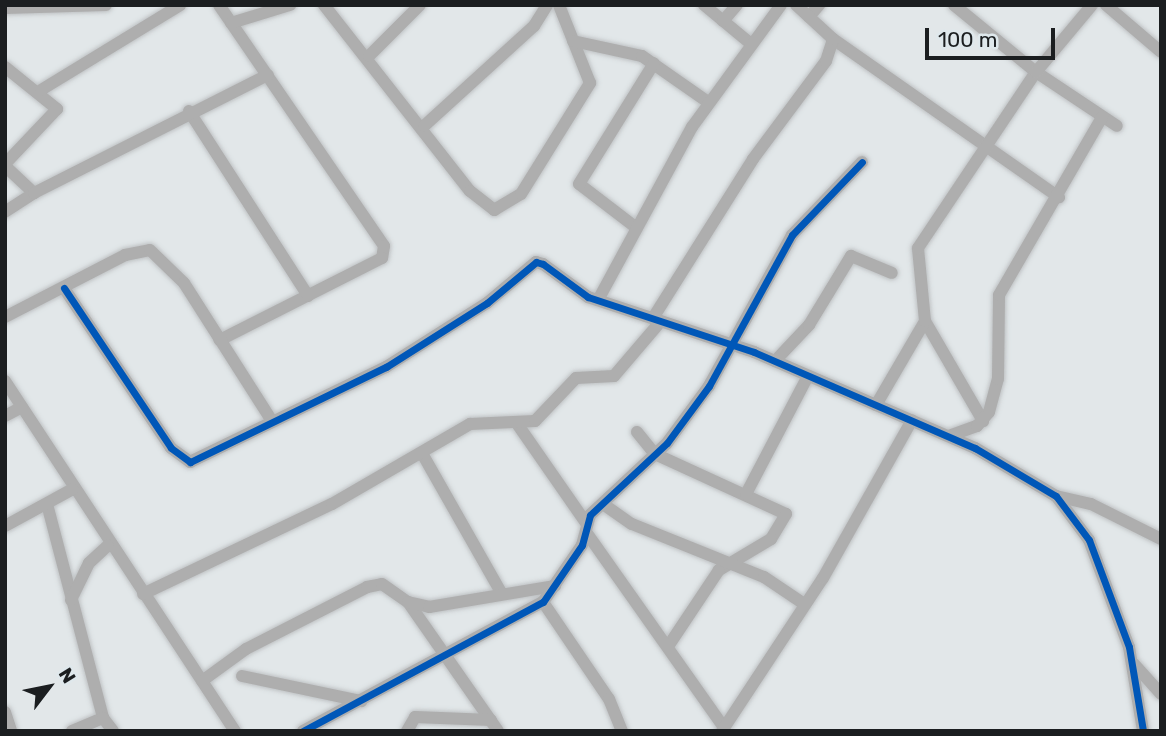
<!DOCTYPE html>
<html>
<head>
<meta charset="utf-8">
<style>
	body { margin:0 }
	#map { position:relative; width:1166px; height:736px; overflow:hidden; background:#e2e7e9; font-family:Rubik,sans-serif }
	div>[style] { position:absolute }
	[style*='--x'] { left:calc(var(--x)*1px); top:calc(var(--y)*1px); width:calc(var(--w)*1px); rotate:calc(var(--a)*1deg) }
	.roads { filter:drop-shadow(0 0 2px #bfc2c4) drop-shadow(0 0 2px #bfc2c4) }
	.minor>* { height:12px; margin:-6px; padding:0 6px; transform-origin:6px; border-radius:6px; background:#aeaeae }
	.cycleway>* { height:7px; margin:-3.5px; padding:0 3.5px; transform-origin:3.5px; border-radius:3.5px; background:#0057b8 }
	span { translate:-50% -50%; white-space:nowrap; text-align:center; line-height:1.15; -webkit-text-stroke:7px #dfe8ec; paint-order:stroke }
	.frame { position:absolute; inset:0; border:7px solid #1b1e20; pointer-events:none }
	.north { position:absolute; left:14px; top:652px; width:70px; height:70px; -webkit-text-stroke:5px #dfe8ec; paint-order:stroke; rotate:58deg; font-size:19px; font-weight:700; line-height:28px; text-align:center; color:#1b1e20 }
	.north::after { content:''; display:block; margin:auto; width:24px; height:32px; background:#1b1e20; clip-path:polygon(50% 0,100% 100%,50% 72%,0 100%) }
	.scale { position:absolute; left:925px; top:28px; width:130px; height:32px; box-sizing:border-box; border:4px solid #1b1e20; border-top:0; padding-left:9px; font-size:21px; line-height:24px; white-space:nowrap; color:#1b1e20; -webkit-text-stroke:5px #dfe8ec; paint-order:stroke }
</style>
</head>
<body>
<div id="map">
	<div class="roads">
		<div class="minor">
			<div style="--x:219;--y:5;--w:292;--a:55.6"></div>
			<div style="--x:384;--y:246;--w:12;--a:99"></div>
			<div style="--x:382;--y:258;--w:182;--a:153.2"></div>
			<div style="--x:324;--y:5;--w:236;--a:51.9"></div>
			<div style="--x:470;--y:191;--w:31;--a:38"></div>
			<div style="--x:494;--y:210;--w:31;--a:-31"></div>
			<div style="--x:521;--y:194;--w:131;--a:-58.1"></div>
			<div style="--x:590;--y:83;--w:84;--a:-111.7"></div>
			<div style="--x:704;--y:5;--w:61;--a:39.7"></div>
			<div style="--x:954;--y:5;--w:106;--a:39.3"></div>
			<div style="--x:1036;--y:72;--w:97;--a:33.7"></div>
			<div style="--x:1106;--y:5;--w:72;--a:40.5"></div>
			<div style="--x:5;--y:8;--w:101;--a:-1.7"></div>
			<div style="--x:809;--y:17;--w:16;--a:-50"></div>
			<div style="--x:723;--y:21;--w:21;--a:-49"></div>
			<div style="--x:231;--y:23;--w:62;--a:-17"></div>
			<div style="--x:833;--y:39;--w:276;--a:35"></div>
			<div style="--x:573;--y:41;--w:71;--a:12.3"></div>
			<div style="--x:642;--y:56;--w:80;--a:34.9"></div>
			<div style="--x:369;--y:56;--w:72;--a:-45"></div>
			<div style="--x:5;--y:67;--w:67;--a:38.9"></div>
			<div style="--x:57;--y:109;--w:76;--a:133.4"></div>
			<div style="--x:41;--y:90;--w:163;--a:-31.4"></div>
			<div style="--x:189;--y:111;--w:220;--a:57.2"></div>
			<div style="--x:424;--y:126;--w:149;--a:-42.3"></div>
			<div style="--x:534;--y:26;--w:25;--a:-58"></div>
			<div style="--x:5;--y:166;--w:40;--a:43"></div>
			<div style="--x:34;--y:193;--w:35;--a:147"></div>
			<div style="--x:34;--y:193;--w:262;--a:-26.8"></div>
			<div style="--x:634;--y:226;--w:69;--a:-142.6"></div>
			<div style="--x:579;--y:184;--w:142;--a:-58.2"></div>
			<div style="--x:64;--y:288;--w:192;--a:56.2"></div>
			<div style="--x:171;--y:448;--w:24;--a:36"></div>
			<div style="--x:190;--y:462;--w:218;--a:-25.9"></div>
			<div style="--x:386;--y:367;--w:120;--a:-32.4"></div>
			<div style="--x:487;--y:303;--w:64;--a:-39.9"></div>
			<div style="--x:536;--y:262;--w:7;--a:16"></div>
			<div style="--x:543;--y:264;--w:56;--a:36.3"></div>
			<div style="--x:588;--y:297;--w:175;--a:18.3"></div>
			<div style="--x:754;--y:352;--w:241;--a:23.5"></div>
			<div style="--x:975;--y:448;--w:94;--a:30.7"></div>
			<div style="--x:1056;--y:496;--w:55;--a:53.1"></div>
			<div style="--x:1089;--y:540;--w:114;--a:69.5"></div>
			<div style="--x:1129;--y:647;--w:85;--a:80.5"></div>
			<div style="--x:598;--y:300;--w:197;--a:-61.5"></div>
			<div style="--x:692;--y:127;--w:151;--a:-53.9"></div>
			<div style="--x:5;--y:317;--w:135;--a:-27.3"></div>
			<div style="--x:125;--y:255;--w:25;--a:-11"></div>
			<div style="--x:150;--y:250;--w:47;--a:44.1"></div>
			<div style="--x:184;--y:283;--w:164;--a:57.5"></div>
			<div style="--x:653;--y:318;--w:188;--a:-57.8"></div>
			<div style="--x:753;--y:159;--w:122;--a:-53.3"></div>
			<div style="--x:826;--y:61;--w:23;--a:-72"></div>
			<div style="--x:833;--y:39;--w:50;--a:-137.4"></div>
			<div style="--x:925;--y:321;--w:116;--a:59.9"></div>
			<div style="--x:775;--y:361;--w:50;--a:-46.6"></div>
			<div style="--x:809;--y:325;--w:81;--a:-58.7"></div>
			<div style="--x:851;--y:256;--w:44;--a:22.5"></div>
			<div style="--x:5;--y:381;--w:419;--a:56.7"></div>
			<div style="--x:876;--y:405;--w:97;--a:-59.7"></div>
			<div style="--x:925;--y:321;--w:73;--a:-95.5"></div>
			<div style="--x:918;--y:248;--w:212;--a:-56.2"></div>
			<div style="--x:1036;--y:72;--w:87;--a:-50.1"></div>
			<div style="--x:5;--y:416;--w:19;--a:-28"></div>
			<div style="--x:518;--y:425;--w:119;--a:55.2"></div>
			<div style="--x:637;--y:432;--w:28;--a:51"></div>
			<div style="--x:655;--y:454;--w:144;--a:24.6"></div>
			<div style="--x:786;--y:514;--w:29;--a:121"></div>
			<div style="--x:771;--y:539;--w:61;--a:149.2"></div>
			<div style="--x:719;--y:570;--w:90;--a:123.7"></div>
			<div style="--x:949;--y:436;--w:30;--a:-20"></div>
			<div style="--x:977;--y:426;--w:18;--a:-49"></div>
			<div style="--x:989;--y:412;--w:34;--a:-75"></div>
			<div style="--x:998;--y:379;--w:84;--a:-89.3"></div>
			<div style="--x:999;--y:295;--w:206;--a:-59.9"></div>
			<div style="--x:423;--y:455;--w:160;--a:60.4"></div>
			<div style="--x:746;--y:494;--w:133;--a:-62.3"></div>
			<div style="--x:1056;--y:496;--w:36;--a:13"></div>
			<div style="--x:1091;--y:504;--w:78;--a:26.6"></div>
			<div style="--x:47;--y:504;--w:221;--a:75.3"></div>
			<div style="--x:603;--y:504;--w:35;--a:35"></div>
			<div style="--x:632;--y:524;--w:142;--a:21.9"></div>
			<div style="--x:764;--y:577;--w:48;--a:34"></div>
			<div style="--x:5;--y:526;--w:77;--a:-28.6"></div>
			<div style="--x:586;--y:532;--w:237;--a:54.8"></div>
			<div style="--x:143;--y:594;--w:209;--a:-25.5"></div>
			<div style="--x:332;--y:504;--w:160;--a:-30.1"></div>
			<div style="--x:470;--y:424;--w:65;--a:-2.6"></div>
			<div style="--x:535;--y:421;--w:59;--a:-46.4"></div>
			<div style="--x:576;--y:378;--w:38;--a:-3"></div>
			<div style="--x:614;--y:376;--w:72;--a:-49.5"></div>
			<div style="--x:71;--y:600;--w:41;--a:-64.1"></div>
			<div style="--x:89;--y:563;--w:26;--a:-43"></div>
			<div style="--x:408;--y:602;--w:157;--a:55.1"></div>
			<div style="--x:543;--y:602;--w:117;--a:55.8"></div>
			<div style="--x:609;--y:699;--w:35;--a:68"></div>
			<div style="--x:1134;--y:664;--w:40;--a:48"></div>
			<div style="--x:242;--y:676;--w:122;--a:11.9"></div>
			<div style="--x:202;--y:681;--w:54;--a:-36"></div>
			<div style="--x:246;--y:649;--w:136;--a:-27.1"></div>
			<div style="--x:367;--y:587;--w:15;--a:-11"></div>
			<div style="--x:382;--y:584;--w:32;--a:35"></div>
			<div style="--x:408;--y:602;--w:22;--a:13"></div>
			<div style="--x:429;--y:607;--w:128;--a:-9.5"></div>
			<div style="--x:5;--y:712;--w:20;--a:72"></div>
			<div style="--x:72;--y:731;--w:34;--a:-23"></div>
			<div style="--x:103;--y:718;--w:16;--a:52"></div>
			<div style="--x:303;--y:731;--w:272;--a:-28.3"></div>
			<div style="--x:543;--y:602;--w:69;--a:-55.6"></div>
			<div style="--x:582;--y:545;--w:31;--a:-75"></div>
			<div style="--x:590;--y:515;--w:105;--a:-43.1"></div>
			<div style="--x:667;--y:443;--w:71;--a:-53.6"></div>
			<div style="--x:709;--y:386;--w:172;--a:-61.2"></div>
			<div style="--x:792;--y:235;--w:101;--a:-46.2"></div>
			<div style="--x:407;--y:731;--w:16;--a:-60"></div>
			<div style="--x:415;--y:717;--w:76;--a:2.3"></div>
			<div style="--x:722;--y:731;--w:183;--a:-56.6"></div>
			<div style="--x:823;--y:578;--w:181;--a:-60.6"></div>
		</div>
	</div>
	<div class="cycleway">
		<div style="--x:64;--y:288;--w:192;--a:56.2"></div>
		<div style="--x:171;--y:448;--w:24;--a:36"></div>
		<div style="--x:190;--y:462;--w:218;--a:-25.9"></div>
		<div style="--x:386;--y:367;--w:120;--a:-32.4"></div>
		<div style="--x:487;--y:303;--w:64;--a:-39.9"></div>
		<div style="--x:536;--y:262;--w:7;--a:16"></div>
		<div style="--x:543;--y:264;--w:56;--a:36.3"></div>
		<div style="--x:588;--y:297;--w:175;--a:18.3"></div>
		<div style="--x:754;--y:352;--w:241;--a:23.5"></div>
		<div style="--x:975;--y:448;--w:94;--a:30.7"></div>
		<div style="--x:1056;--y:496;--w:55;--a:53.1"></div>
		<div style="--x:1089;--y:540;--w:114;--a:69.5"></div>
		<div style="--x:1129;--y:647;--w:85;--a:80.5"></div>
		<div style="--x:303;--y:731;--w:272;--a:-28.3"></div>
		<div style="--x:543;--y:602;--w:69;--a:-55.6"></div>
		<div style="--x:582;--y:545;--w:31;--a:-75"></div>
		<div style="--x:590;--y:515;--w:105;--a:-43.1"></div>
		<div style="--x:667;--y:443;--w:71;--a:-53.6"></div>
		<div style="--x:709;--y:386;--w:172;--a:-61.2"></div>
		<div style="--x:792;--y:235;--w:101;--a:-46.2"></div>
	</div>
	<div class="frame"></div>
	<div class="north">N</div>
	<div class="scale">100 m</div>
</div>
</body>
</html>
